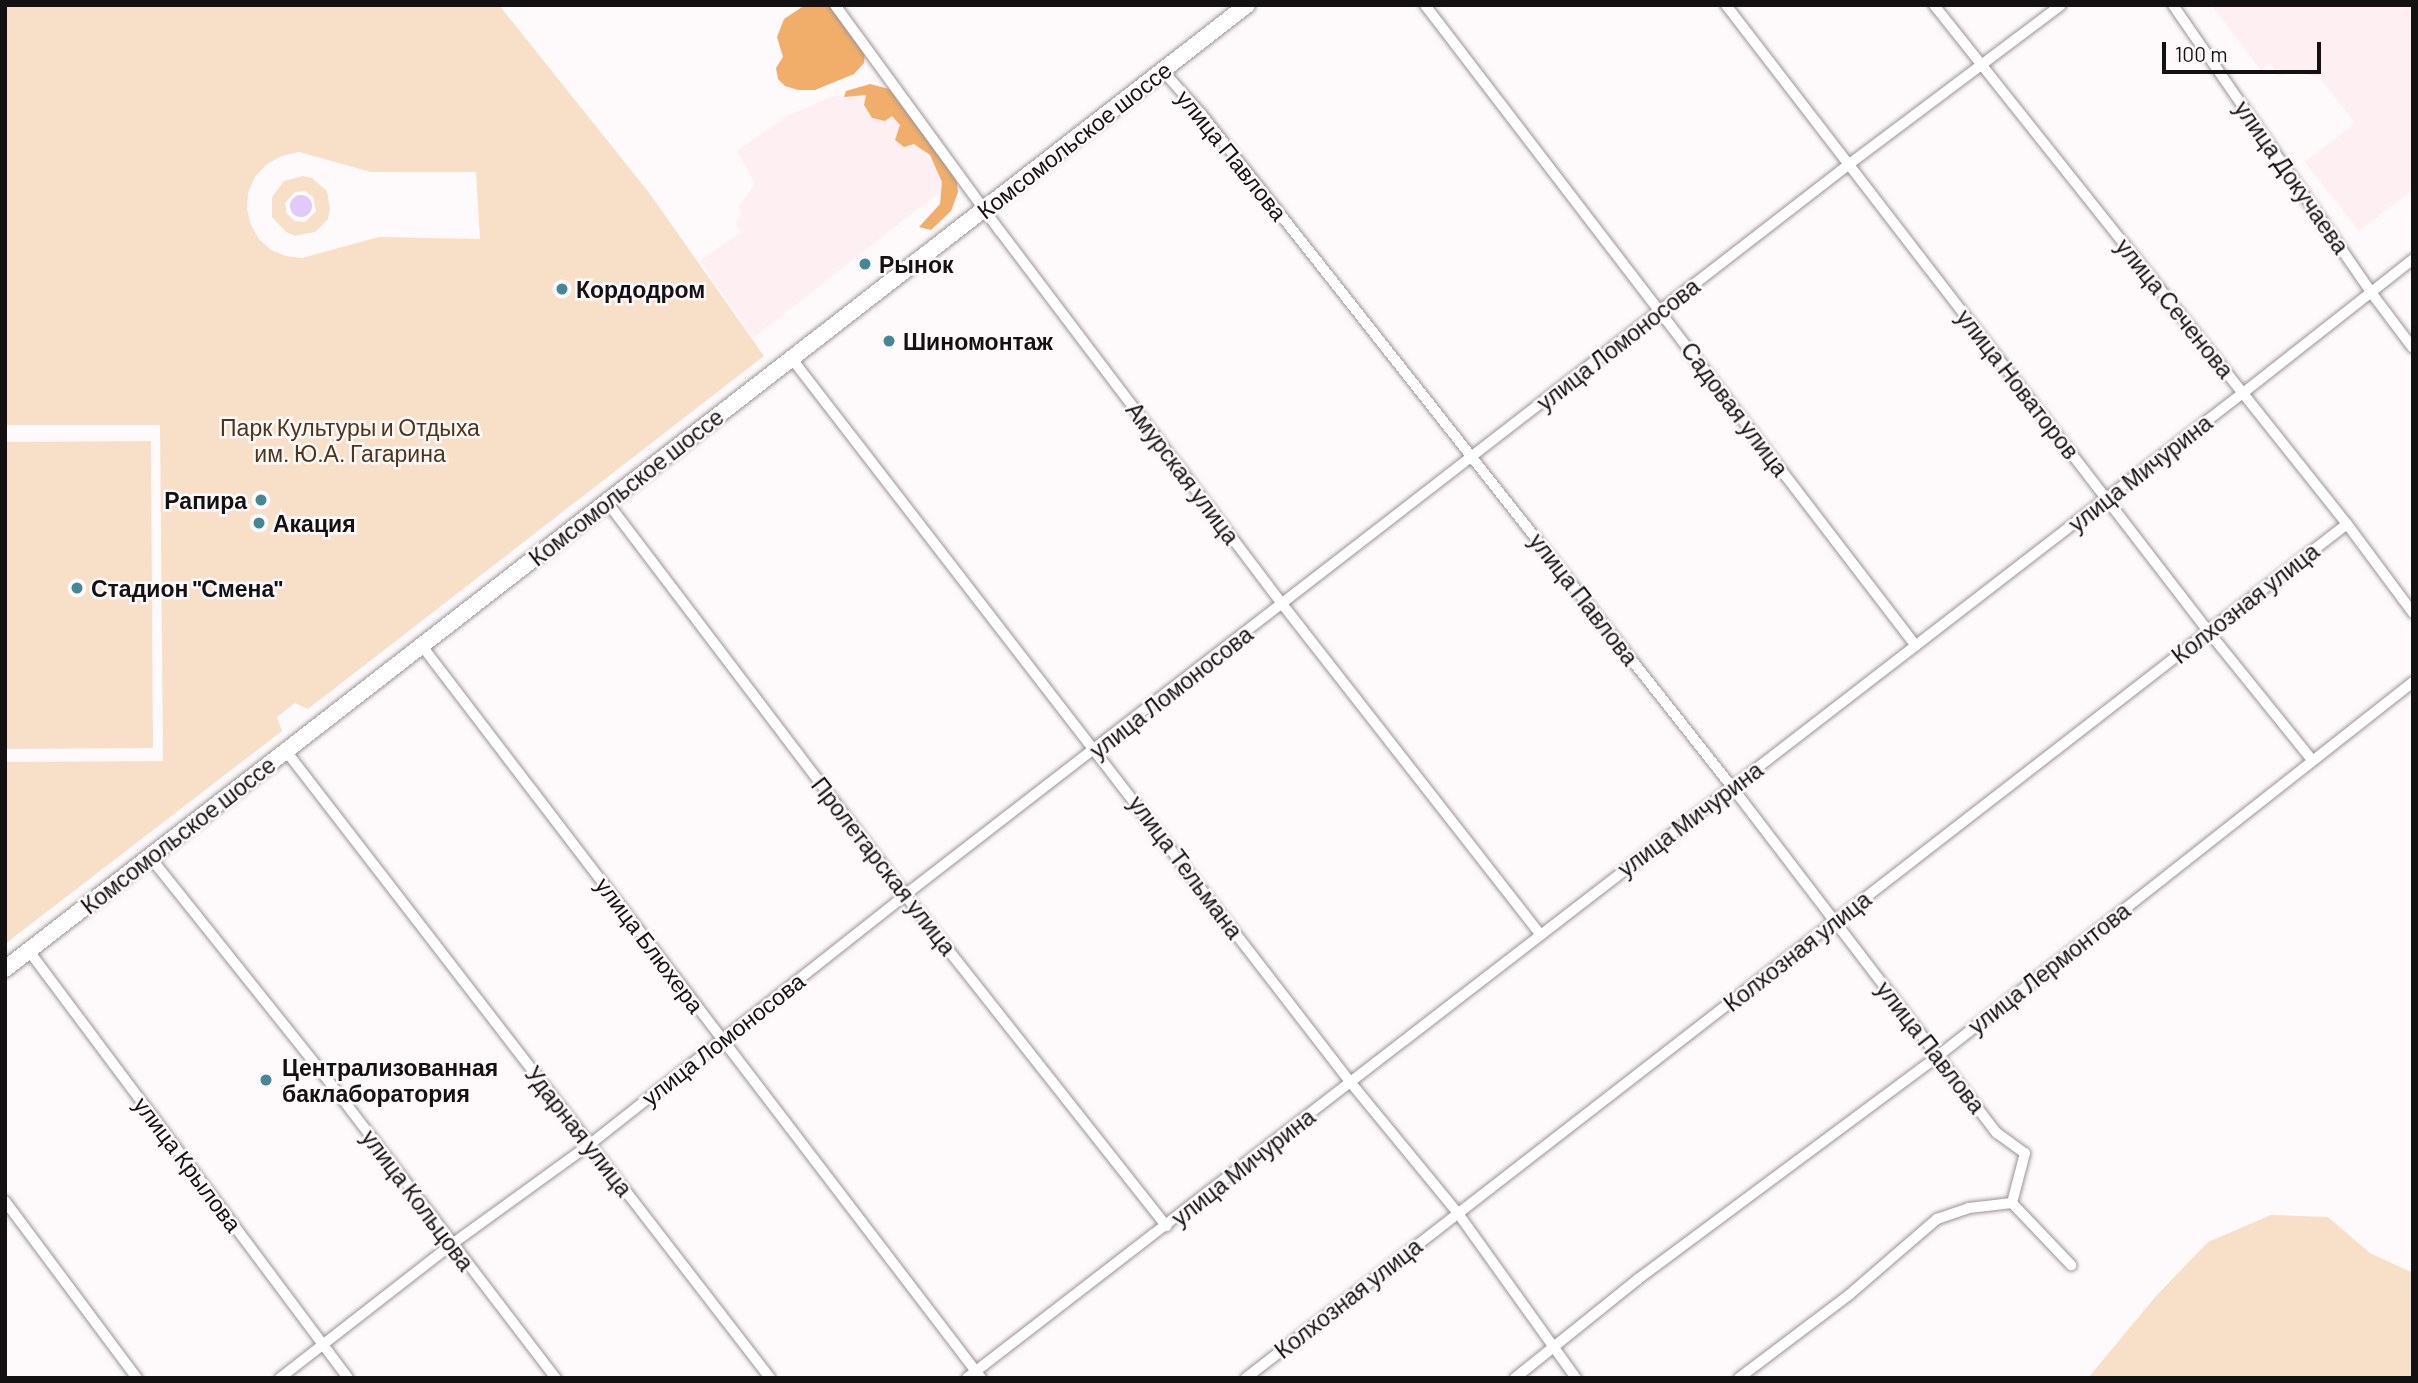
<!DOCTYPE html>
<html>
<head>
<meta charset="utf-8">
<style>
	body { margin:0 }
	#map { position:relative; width:2418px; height:1383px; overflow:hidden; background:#fefafb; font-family:Barlow,sans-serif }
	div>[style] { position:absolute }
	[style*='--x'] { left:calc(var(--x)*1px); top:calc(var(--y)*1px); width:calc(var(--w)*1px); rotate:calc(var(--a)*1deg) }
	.built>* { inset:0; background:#feeff2 }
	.green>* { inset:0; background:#f7dfc8 }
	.forest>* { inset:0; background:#f1ae6b }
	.water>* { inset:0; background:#dfcafb }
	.round { border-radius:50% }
	.roads { filter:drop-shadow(0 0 2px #9c9395) drop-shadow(0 0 2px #9c9395) }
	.street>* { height:10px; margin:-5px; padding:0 5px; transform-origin:5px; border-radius:5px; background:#fff }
	.secondary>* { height:16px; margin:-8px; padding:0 8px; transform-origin:8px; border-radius:8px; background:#fff }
	.dots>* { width:19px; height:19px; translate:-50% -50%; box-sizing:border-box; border:4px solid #fefafb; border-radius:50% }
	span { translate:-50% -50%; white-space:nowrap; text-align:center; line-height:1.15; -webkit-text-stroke:5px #fefafb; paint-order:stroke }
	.street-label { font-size:23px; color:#141112 }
	.poi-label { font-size:23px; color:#141112; font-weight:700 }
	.left { translate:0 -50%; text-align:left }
	.right { translate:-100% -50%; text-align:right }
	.park-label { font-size:23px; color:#503418 }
	.frame { position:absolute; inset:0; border:7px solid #141112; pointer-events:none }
	.scale { position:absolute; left:2162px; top:42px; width:159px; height:32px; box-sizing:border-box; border:4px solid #141112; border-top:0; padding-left:9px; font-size:21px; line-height:24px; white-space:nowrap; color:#141112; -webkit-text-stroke:5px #fefafb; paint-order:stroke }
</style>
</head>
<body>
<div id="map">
	<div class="built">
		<div style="clip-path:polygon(2211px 5px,2413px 5px,2413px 190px,2359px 231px,2305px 162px,2355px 123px,2319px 77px,2286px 71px,2280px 76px,2270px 64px,2261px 70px)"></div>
		<div style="clip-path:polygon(880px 92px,950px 184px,753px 338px,700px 261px,741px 232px,735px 224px,742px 213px,738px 207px,755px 184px,737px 151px,787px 116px,830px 97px)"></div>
	</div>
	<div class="green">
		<div style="clip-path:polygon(evenodd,5px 5px,499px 5px,650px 194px,764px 356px,308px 709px,295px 703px,277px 717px,282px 731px,5px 944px,5px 762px,163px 761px,160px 425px,5px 425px,5px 5px,299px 152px,371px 172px,476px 172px,480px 239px,379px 237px,302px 258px,286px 256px,271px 250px,259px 239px,251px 225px,247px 209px,248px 193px,255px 177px,267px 164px,282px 156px,299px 152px)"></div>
		<div style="clip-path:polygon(evenodd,303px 176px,312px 178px,327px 191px,330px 209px,328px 219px,315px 232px,295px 236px,286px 232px,272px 217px,272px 197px,284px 181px,303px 176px,305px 191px,313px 197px,316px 211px,305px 222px,295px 221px,287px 214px,285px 203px,295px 192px,305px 191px)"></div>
		<div style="clip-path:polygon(151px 441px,153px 748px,5px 749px,5px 442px)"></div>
		<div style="clip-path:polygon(2271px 1215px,2328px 1217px,2370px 1253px,2413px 1273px,2413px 1378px,2088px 1378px,2156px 1296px,2208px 1242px)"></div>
	</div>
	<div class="forest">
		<div style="clip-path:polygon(805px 5px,831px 7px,865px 52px,864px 63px,854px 74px,815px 90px,798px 90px,785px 86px,778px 79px,776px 68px,783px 57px,777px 37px,784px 19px)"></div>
		<div style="clip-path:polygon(870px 84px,889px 89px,956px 176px,958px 192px,951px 211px,931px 230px,919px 227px,940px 204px,942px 182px,930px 155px,914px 144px,904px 147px,895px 140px,900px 125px,892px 116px,885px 121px,872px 118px,864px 105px,866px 95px,844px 97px,846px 91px)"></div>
	</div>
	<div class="water">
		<div class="round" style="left:290px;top:195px;width:22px;height:22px"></div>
	</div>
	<div class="roads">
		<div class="street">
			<div style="--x:835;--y:5;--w:280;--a:53.9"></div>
			<div style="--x:1000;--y:231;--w:469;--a:52.9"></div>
			<div style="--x:1283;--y:605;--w:417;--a:52"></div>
			<div style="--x:1425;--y:5;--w:807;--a:52.55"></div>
			<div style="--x:1726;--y:5;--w:790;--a:52.4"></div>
			<div style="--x:2208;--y:631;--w:166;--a:51.1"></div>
			<div style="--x:1934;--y:5;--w:663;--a:51.49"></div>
			<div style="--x:2347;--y:524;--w:111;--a:53.4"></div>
			<div style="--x:2173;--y:5;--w:347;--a:55.4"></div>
			<div style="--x:2370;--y:291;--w:71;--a:53"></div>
			<div style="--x:1163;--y:71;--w:59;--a:48.4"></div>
			<div style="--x:1202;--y:115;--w:856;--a:51.74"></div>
			<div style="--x:1732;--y:787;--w:436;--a:52.6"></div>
			<div style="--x:1997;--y:1133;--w:34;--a:36"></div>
			<div style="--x:2025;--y:1153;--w:52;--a:104.6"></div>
			<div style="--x:792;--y:359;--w:915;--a:52.33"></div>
			<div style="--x:1351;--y:1083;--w:167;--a:50.6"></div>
			<div style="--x:1457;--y:1212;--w:204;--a:54.4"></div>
			<div style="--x:607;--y:502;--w:493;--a:52.8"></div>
			<div style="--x:905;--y:895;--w:422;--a:51.7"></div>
			<div style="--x:422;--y:646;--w:921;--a:52.63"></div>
			<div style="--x:286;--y:751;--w:792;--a:52.33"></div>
			<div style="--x:150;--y:857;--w:279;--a:51.4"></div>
			<div style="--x:324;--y:1075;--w:382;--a:52.6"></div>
			<div style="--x:29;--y:951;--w:533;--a:53.24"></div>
			<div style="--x:5;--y:1201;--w:221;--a:53.3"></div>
			<div style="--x:280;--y:1378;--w:218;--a:-37.9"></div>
			<div style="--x:452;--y:1244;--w:169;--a:-35.9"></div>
			<div style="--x:589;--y:1145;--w:403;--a:-38.3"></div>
			<div style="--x:905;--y:895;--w:1193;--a:-37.74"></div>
			<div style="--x:1848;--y:165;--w:266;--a:-36.9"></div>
			<div style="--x:967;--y:1378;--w:1612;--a:-37.67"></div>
			<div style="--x:2243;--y:393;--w:216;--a:-38.2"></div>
			<div style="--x:1246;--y:1378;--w:1393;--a:-37.8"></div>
			<div style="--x:1515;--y:1378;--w:158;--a:-38.8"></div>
			<div style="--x:1638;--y:1279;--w:374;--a:-36.6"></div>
			<div style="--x:1938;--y:1056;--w:605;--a:-38.22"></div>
			<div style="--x:1739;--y:1378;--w:139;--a:-37.1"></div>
			<div style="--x:1850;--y:1294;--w:115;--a:-40.8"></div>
			<div style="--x:1937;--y:1219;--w:34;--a:-19"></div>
			<div style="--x:1969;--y:1208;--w:43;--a:-6.6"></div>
			<div style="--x:2012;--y:1203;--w:86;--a:46.4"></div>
		</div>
		<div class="secondary">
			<div style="--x:5;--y:969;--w:1572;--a:-37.82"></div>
		</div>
	</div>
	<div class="dots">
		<div style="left:865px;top:264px;background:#448897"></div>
		<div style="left:562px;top:289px;background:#448897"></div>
		<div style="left:889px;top:341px;background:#448897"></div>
		<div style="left:261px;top:500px;background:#448897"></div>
		<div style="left:259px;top:523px;background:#448897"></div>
		<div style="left:77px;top:588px;background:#448897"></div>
		<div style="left:266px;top:1080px;background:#448897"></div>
	</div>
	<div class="street-label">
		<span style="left:1074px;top:140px;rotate:-38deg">Комсомольское шоссе</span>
		<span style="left:1232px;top:155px;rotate:51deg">улица Павлова</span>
		<span style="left:2292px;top:177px;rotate:55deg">улица Докучаева</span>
		<span style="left:2175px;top:308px;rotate:51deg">улица Сеченова</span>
		<span style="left:1618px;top:344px;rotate:-38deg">улица Ломоносова</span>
		<span style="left:2018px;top:384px;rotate:52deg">улица Новаторов</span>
		<span style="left:1735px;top:409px;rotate:53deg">Садовая улица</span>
		<span style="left:1183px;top:473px;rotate:53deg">Амурская улица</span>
		<span style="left:2140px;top:473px;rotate:-38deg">улица Мичурина</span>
		<span style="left:626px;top:487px;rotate:-38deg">Комсомольское шоссе</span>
		<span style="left:1584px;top:599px;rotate:52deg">улица Павлова</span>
		<span style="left:2245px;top:603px;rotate:-38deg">Колхозная улица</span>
		<span style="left:1171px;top:692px;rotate:-38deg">улица Ломоносова</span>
		<span style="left:1690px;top:819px;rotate:-37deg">улица Мичурина</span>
		<span style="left:178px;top:835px;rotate:-38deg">Комсомольское шоссе</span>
		<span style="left:884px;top:866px;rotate:52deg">Пролетарская улица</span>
		<span style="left:1186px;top:867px;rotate:53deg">улица Тельмана</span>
		<span style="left:650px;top:945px;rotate:53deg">улица Блюхера</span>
		<span style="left:1797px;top:951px;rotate:-38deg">Колхозная улица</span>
		<span style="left:2049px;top:968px;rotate:-38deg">улица Лермонтова</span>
		<span style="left:723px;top:1039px;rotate:-38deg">улица Ломоносова</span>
		<span style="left:1931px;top:1047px;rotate:52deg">улица Павлова</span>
		<span style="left:579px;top:1131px;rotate:52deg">Ударная улица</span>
		<span style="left:188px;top:1164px;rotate:53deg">улица Крылова</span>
		<span style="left:1243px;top:1167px;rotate:-38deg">улица Мичурина</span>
		<span style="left:418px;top:1200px;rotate:53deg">улица Кольцова</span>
		<span style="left:1348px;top:1298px;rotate:-38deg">Колхозная улица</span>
	</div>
	<div class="poi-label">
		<span class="left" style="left:879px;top:264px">Рынок</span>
		<span class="left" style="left:576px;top:289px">Кордодром</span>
		<span class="left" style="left:903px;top:341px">Шиномонтаж</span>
		<span class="right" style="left:247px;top:500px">Рапира</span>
		<span class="left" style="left:273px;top:523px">Акация</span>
		<span class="left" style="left:91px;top:588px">Стадион "Смена"</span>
		<span class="left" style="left:282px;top:1080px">Централизованная<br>баклаборатория</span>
	</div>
	<div class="park-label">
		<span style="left:350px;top:440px">Парк Культуры и Отдыха<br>им. Ю.А. Гагарина</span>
	</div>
	<div class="frame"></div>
	<div class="scale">100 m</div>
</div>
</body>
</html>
